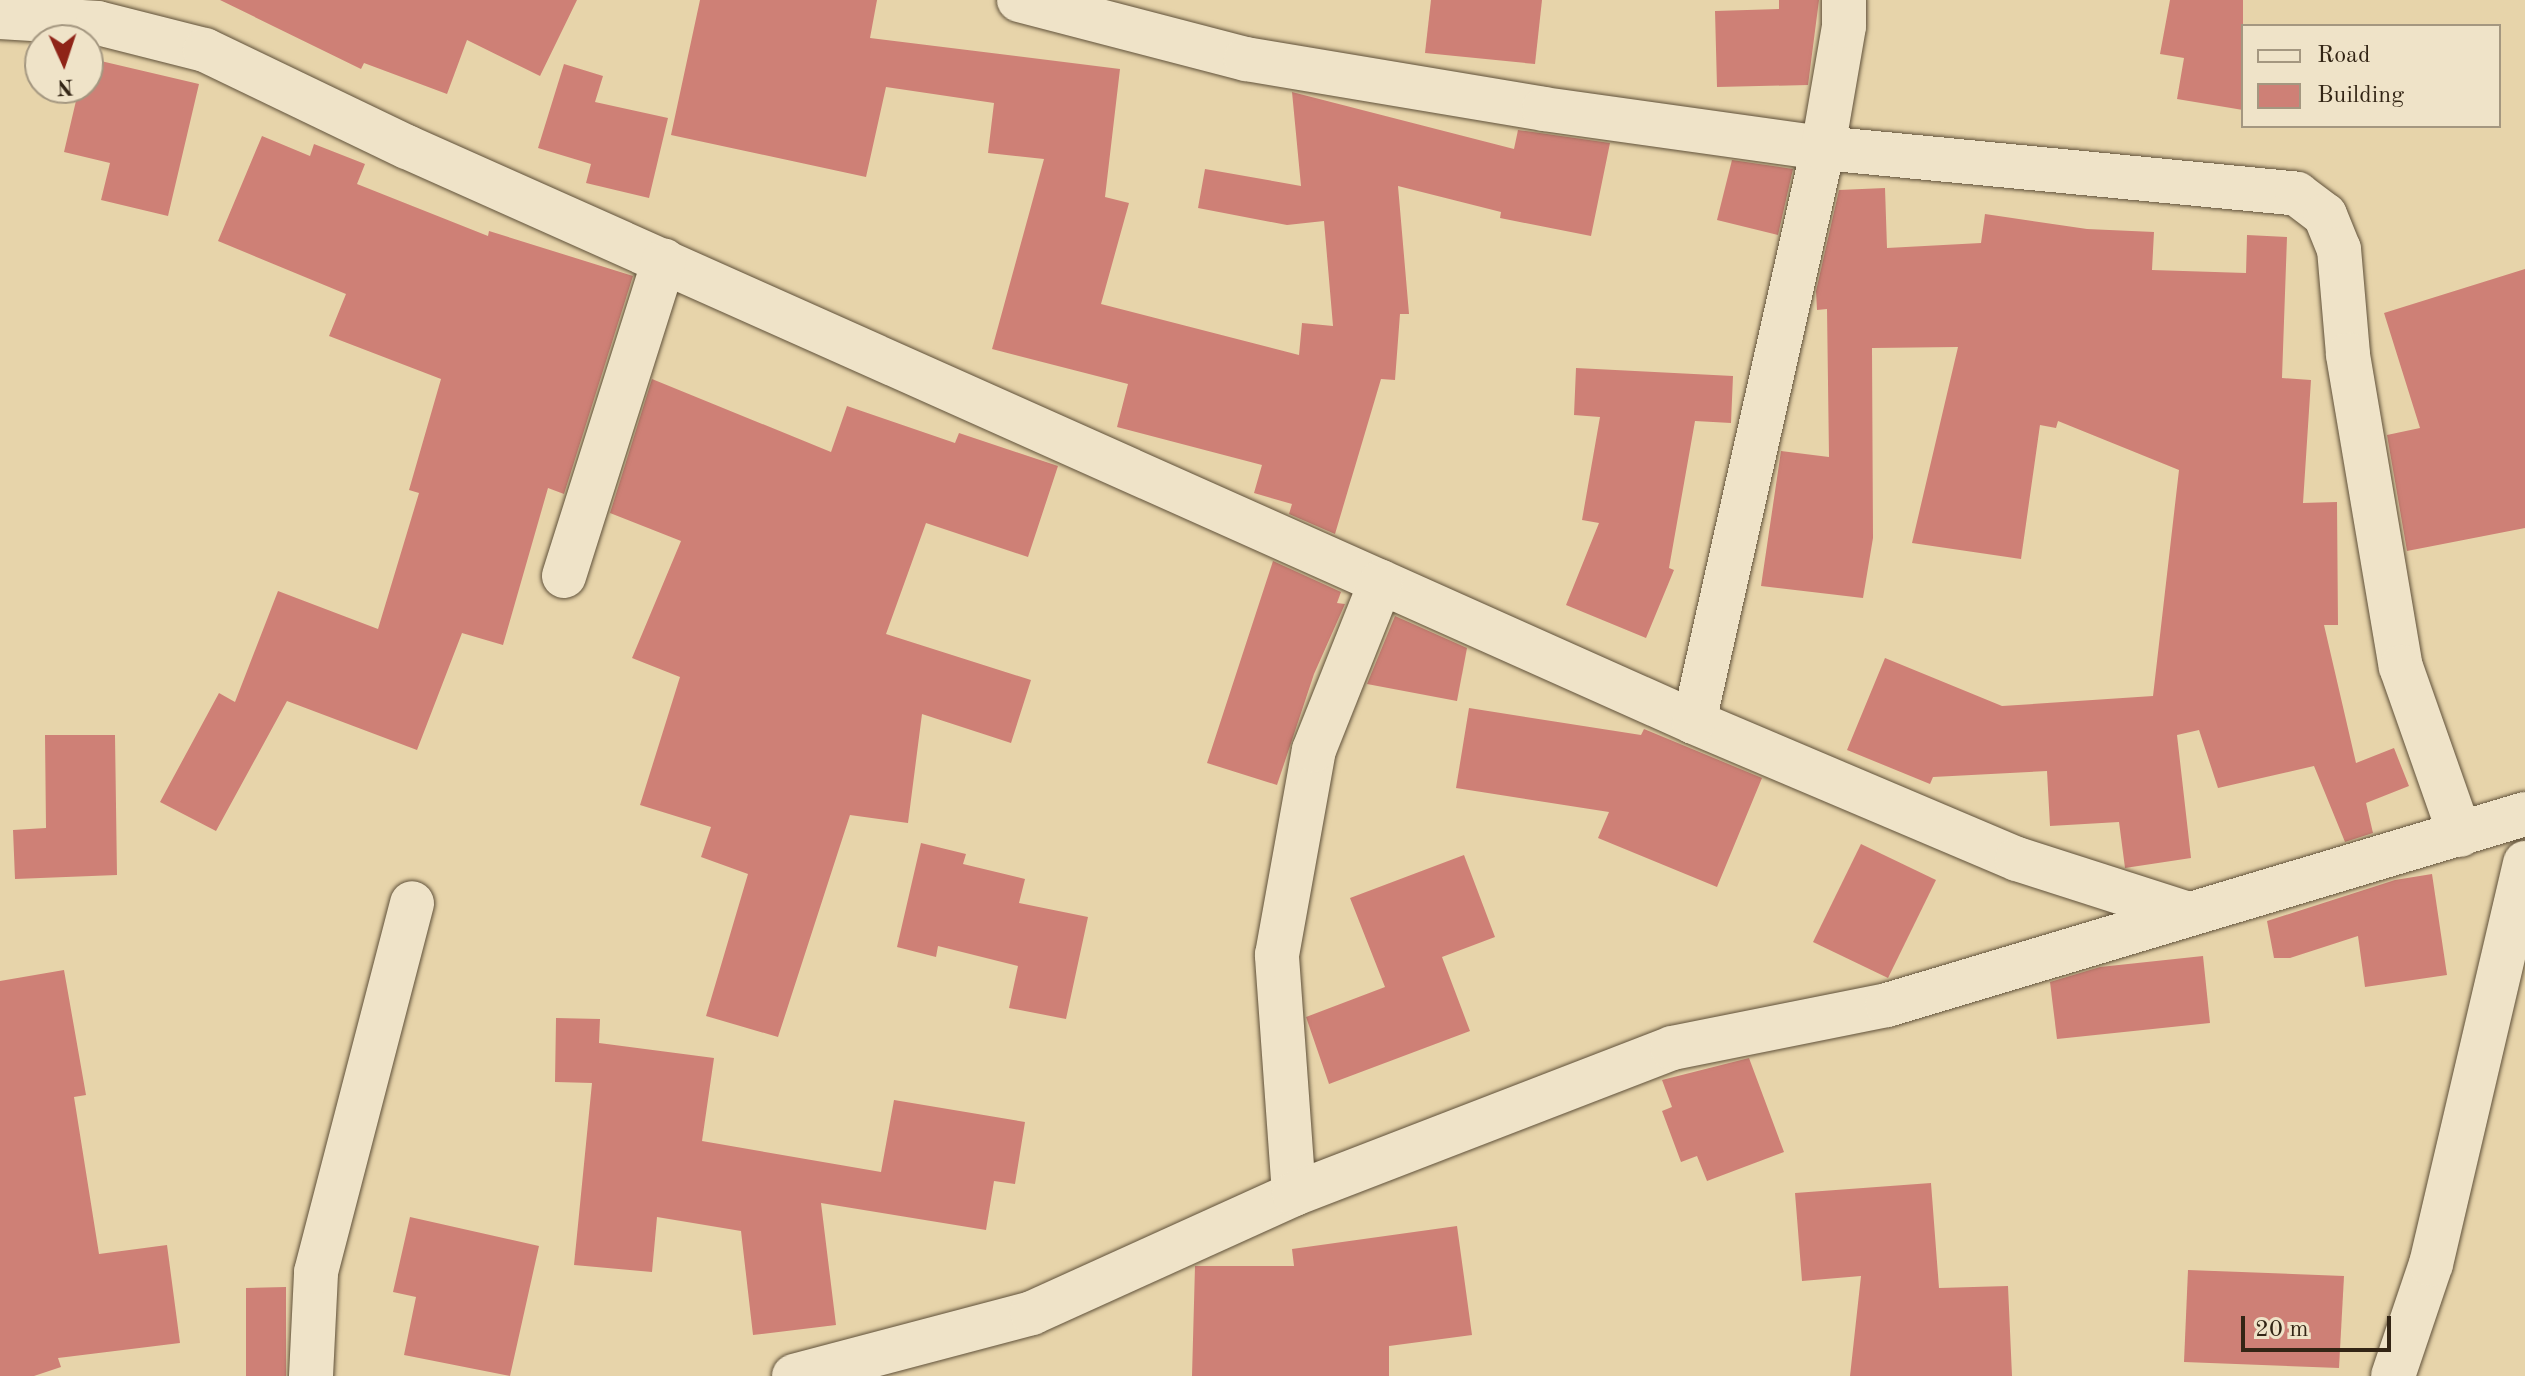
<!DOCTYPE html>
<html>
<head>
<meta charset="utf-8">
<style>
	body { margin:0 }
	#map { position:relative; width:2525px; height:1376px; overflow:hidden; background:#e7d4aa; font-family:"Old Standard TT",serif }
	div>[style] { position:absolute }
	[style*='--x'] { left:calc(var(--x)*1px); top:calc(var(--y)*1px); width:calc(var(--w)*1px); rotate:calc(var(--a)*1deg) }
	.building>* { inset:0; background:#ce8076 }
	.roads { filter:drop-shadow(0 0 2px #60513a) drop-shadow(0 0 2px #60513a) }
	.minor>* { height:44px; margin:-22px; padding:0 22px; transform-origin:22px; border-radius:22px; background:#efe3c8 }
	span { translate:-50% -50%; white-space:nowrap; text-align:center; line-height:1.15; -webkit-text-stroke:7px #efe3c8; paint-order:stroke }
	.legend { position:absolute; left:2241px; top:24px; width:260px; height:104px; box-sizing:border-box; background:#efe3c8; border:2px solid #a49780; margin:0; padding:10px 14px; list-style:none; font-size:24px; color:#332515 }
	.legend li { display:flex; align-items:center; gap:16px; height:40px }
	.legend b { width:40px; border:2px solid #a49780 }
	.north { position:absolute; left:24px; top:24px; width:80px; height:80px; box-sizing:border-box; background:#efe3c8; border:2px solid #a49780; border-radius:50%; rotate:177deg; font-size:22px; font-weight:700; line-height:32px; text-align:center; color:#332515 }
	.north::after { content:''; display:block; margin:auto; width:28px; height:36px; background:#8f2418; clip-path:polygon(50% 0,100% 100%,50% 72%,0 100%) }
	.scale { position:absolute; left:2241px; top:1316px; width:150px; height:36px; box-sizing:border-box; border:4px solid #332515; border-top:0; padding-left:10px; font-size:24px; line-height:28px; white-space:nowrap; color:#332515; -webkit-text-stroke:6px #efe3c8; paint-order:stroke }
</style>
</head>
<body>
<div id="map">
	<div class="building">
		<div style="clip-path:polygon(220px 0,577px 0,540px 76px,467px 40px,447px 94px,364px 63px,361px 69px)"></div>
		<div style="clip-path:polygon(700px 0,877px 0,870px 38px,1120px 69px,1105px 197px,1129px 203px,1101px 304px,1299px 355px,1302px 323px,1333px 326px,1324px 221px,1287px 225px,1198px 208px,1205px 169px,1301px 186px,1292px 92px,1514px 149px,1518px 130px,1610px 143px,1591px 236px,1500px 218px,1501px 212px,1398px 186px,1409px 314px,1400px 314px,1395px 380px,1381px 379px,1335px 534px,1289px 514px,1292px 504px,1254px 493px,1262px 465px,1117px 427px,1128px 384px,992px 349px,1044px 159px,988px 153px,994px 103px,886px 87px,866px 177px,671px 135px)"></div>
		<div style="clip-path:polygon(1431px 0,1542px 0,1535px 64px,1425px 53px)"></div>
		<div style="clip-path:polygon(1779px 0,1819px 0,1808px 85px,1717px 87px,1715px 11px,1779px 9px)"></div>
		<div style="clip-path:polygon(2170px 0,2243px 0,2243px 110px,2177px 99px,2184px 58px,2160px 54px)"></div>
		<div style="clip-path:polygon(88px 58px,199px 84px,168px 216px,101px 200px,110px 163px,64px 152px,79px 88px,88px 88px)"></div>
		<div style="clip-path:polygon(564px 64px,603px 76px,595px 102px,668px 118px,649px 198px,586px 183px,591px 164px,538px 148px)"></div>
		<div style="clip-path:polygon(262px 136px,310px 156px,314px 144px,365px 164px,357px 184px,488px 236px,489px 231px,633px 276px,564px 494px,548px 488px,503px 645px,462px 633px,417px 750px,287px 701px,216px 831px,160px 802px,219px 693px,235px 702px,278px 591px,378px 629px,419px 493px,409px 490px,441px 379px,329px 336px,346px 294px,218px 241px)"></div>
		<div style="clip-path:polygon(1732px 160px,1793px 169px,1778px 235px,1717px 220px)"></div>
		<div style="clip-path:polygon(1885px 188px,1887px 248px,1981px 243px,1985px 214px,2087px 229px,2154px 232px,2152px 270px,2246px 273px,2247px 235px,2287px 237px,2282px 378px,2311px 380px,2303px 503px,2337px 502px,2338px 625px,2324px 625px,2356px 763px,2394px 748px,2409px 786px,2366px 803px,2373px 833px,2345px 842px,2314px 766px,2218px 788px,2199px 730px,2177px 735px,2191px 858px,2125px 868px,2119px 822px,2050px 826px,2047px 771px,1933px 777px,1930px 784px,1847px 750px,1885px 658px,2002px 706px,2153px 696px,2179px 470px,2058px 421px,2056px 428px,2040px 425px,2021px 559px,1912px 543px,1958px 347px,1872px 348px,1873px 538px,1863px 598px,1761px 586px,1781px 451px,1829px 457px,1827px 309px,1817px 310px,1816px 291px,1839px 190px)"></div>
		<div style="clip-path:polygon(2525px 269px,2525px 528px,2407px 551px,2387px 435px,2420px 428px,2384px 313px)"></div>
		<div style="clip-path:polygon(1576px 368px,1733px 376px,1731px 423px,1695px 421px,1669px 568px,1674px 570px,1646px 638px,1566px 605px,1599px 523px,1582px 520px,1600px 417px,1574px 415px)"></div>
		<div style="clip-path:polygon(652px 379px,831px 452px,847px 406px,955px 443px,959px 433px,1058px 466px,1028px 557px,926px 523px,886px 634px,1031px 680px,1011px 743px,922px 714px,908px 823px,850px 815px,778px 1037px,706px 1016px,748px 874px,701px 857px,711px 827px,640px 805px,680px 677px,632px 658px,681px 541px,610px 513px)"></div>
		<div style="clip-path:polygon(1273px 561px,1341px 592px,1337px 603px,1345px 604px,1314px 674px,1277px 785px,1207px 763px)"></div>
		<div style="clip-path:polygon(1395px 616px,1467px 648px,1457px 701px,1367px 684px)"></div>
		<div style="clip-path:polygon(1469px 708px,1641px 735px,1644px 729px,1762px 778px,1717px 887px,1598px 838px,1609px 812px,1456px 788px)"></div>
		<div style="clip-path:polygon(45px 735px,115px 735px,117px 875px,15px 879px,13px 830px,46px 828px)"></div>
		<div style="clip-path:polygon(921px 843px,966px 854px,963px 864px,1025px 879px,1019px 903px,1088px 917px,1066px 1019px,1009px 1008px,1018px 966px,938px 946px,936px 957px,897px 947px)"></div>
		<div style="clip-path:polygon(1861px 844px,1936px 880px,1888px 978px,1813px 942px)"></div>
		<div style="clip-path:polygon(1464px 855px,1495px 937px,1442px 957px,1470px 1031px,1329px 1084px,1306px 1017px,1385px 987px,1350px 898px)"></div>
		<div style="clip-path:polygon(2432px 874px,2447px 975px,2365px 987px,2358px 936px,2290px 958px,2274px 958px,2267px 921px,2395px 880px)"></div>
		<div style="clip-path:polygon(2203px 956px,2210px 1023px,2057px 1039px,2050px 982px,2100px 967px)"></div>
		<div style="clip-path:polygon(64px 970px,86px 1095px,74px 1097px,99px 1254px,167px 1245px,180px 1343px,58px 1358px,61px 1367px,34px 1376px,0 1376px,0 981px)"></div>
		<div style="clip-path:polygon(556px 1018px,600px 1019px,599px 1043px,714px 1058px,702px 1141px,881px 1172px,894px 1100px,1025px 1122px,1015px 1184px,994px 1181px,986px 1230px,821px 1203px,836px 1325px,753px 1335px,741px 1231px,657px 1217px,652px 1272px,574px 1265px,592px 1083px,555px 1082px)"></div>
		<div style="clip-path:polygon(1749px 1058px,1784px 1152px,1707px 1181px,1697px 1156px,1681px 1162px,1662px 1111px,1672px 1107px,1662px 1080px)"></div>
		<div style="clip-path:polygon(1931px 1183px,1939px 1288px,2008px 1286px,2012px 1376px,1850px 1376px,1861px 1276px,1802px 1281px,1795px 1193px)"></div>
		<div style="clip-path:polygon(410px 1217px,539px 1246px,510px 1376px,404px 1355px,416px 1297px,393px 1292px)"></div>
		<div style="clip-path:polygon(1457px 1226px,1472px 1335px,1389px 1346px,1389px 1376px,1192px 1376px,1195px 1266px,1294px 1266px,1292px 1249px)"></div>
		<div style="clip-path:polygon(2188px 1270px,2344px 1276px,2339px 1368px,2184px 1362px)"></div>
		<div style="clip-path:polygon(286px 1287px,286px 1376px,246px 1376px,246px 1288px)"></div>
	</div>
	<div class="roads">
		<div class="minor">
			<div style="--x:1019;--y:0;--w:235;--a:14.6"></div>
			<div style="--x:1246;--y:59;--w:302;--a:9.5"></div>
			<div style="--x:1544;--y:109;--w:282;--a:8"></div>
			<div style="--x:1823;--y:148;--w:476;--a:5.5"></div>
			<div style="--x:2297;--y:194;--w:35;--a:37"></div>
			<div style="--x:2325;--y:215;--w:37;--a:68"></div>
			<div style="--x:2339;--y:249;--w:106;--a:85.1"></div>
			<div style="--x:2348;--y:355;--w:316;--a:80.4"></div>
			<div style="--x:2401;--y:667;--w:178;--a:70.6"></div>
			<div style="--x:0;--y:17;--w:98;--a:3.5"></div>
			<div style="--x:98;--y:23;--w:110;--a:14.2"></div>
			<div style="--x:205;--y:50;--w:224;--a:25.7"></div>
			<div style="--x:407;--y:147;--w:1410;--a:24.07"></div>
			<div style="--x:1694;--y:722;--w:351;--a:23"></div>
			<div style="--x:2017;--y:859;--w:176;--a:17.8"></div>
			<div style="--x:564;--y:576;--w:331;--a:-72.4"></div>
			<div style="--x:1694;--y:722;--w:588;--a:-77.33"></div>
			<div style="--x:1823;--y:148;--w:124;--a:-80.2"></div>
			<div style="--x:1844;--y:26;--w:26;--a:-90"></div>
			<div style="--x:1294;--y:1194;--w:240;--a:-94.1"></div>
			<div style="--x:1277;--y:955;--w:208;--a:-79.8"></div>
			<div style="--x:1314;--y:750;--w:181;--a:-68.3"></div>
			<div style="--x:311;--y:1376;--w:104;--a:-87.2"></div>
			<div style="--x:316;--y:1272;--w:381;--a:-75.4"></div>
			<div style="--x:794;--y:1376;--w:246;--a:-14.8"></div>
			<div style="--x:1032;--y:1313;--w:288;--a:-24.4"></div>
			<div style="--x:1294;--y:1194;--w:405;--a:-21.1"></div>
			<div style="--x:1672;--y:1048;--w:219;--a:-11.3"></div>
			<div style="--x:1887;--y:1005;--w:666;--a:-16.67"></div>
			<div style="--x:2393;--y:1376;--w:118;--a:-71.3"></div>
			<div style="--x:2431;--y:1264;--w:412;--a:-76.8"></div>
		</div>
	</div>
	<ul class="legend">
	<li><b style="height:10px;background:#efe3c8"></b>Road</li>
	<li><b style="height:22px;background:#ce8076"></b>Building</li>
	</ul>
	<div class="north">N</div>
	<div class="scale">20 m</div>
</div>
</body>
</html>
